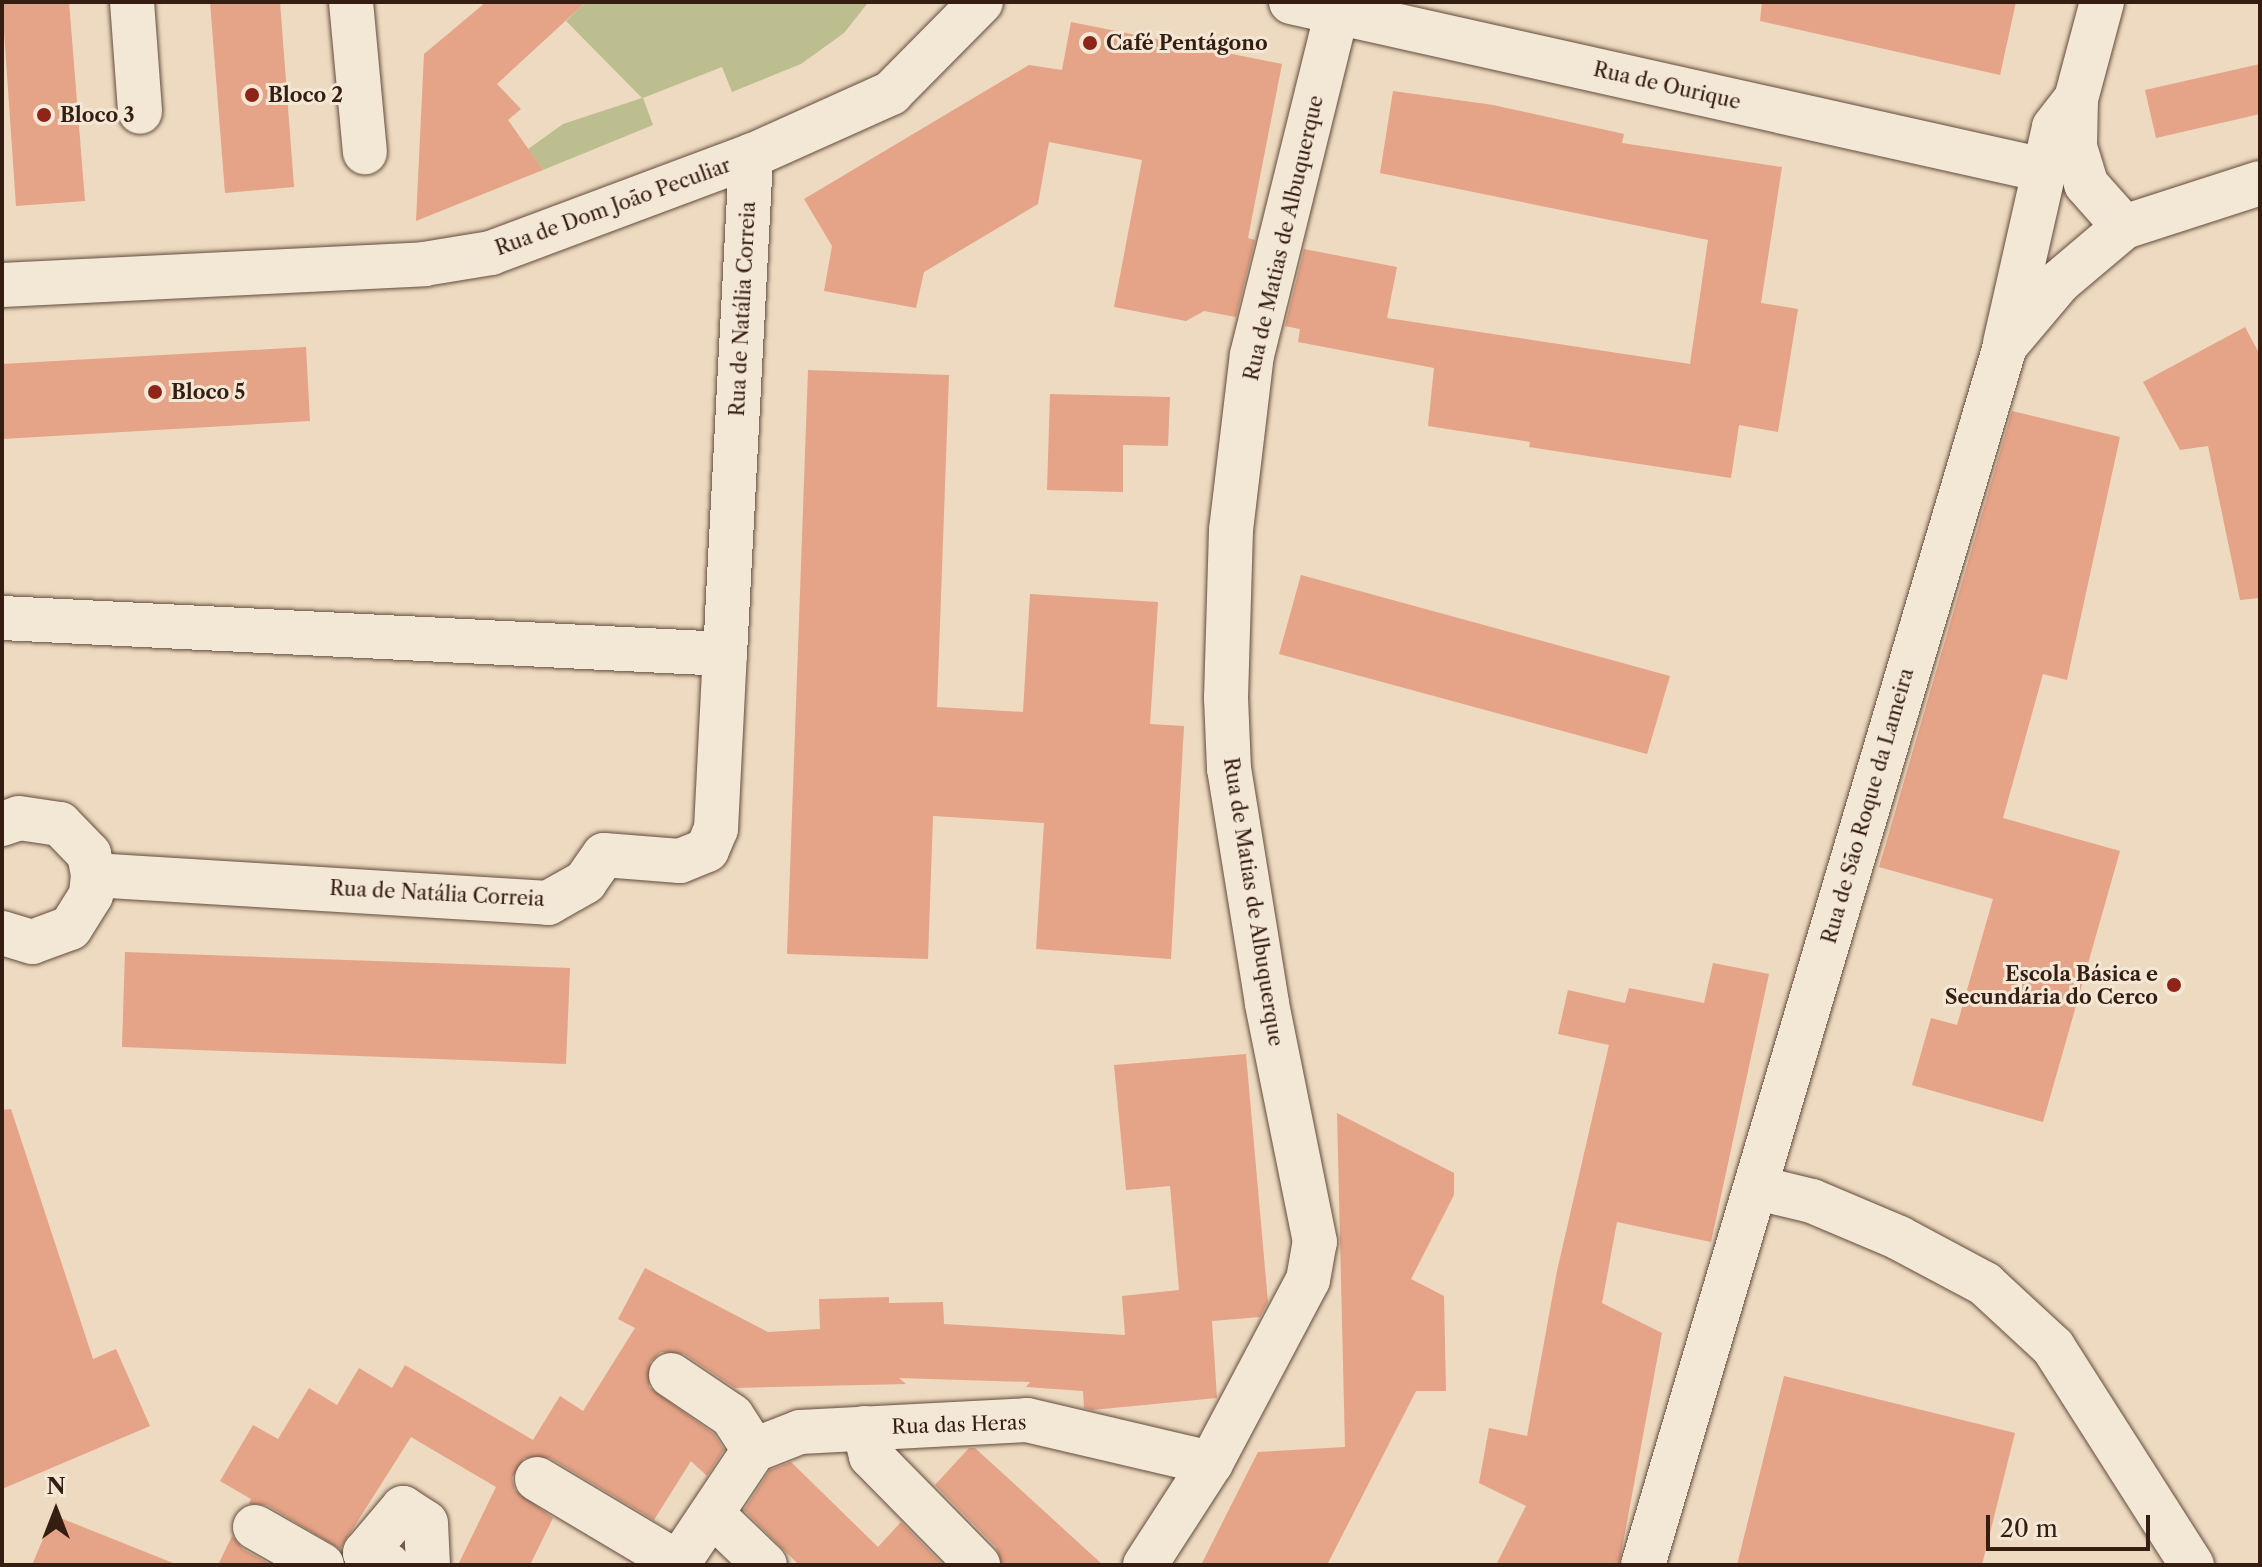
<!DOCTYPE html>
<html>
<head>
<meta charset="utf-8">
<style>
	body { margin:0 }
	#map { position:relative; width:2262px; height:1567px; overflow:hidden; background:#eddac0; font-family:"Libre Caslon Text",serif }
	div>[style] { position:absolute }
	[style*='--x'] { left:calc(var(--x)*1px); top:calc(var(--y)*1px); width:calc(var(--w)*1px); rotate:calc(var(--a)*1deg) }
	.green>* { inset:0; background:#bdbe8f }
	.building>* { inset:0; background:#e5a387 }
	.roads { filter:drop-shadow(0 0 2px #644c3d) drop-shadow(0 0 2px #644c3d) }
	.street>* { height:44px; margin:-22px; padding:0 22px; transform-origin:22px; border-radius:22px; background:#f3e7d6 }
	.secondary>* { height:44px; margin:-22px; padding:0 22px; transform-origin:22px; border-radius:22px; background:#f3e7d6 }
	.dots>* { width:22px; height:22px; translate:-50% -50%; box-sizing:border-box; border:4px solid #f3e7d6; border-radius:50% }
	span { translate:-50% -50%; white-space:nowrap; text-align:center; line-height:1.15; -webkit-text-stroke:6px #f3e7d6; paint-order:stroke }
	.poi-label { font-size:20px; color:#361d11; font-weight:700 }
	.left { translate:0 -50%; text-align:left }
	.right { translate:-100% -50%; text-align:right }
	.street-label { font-size:20px; color:#361d11 }
	.frame { position:absolute; inset:0; border:4px solid #361d11; pointer-events:none }
	.north { position:absolute; left:16px; top:1471px; width:80px; height:80px; -webkit-text-stroke:6px #f3e7d6; paint-order:stroke; rotate:0deg; font-size:22px; font-weight:700; line-height:32px; text-align:center; color:#361d11 }
	.north::after { content:''; display:block; margin:auto; width:28px; height:36px; background:#361d11; clip-path:polygon(50% 0,100% 100%,50% 72%,0 100%) }
	.scale { position:absolute; left:1986px; top:1515px; width:164px; height:36px; box-sizing:border-box; border:4px solid #361d11; border-top:0; padding-left:10px; font-size:24px; line-height:28px; white-space:nowrap; color:#361d11; -webkit-text-stroke:6px #f3e7d6; paint-order:stroke }
</style>
</head>
<body>
<div id="map">
	<div class="green">
		<div style="clip-path:polygon(586px 2px,864px 2px,867px 4px,844px 33px,801px 64px,732px 92px,722px 67px,643px 98px,653px 125px,543px 170px,528px 149px,563px 124px,642px 98px,566px 21px)"></div>
	</div>
	<div class="building">
		<div style="clip-path:polygon(2px 2px,69px 2px,85px 201px,16px 206px)"></div>
		<div style="clip-path:polygon(210px 2px,280px 2px,294px 187px,225px 193px)"></div>
		<div style="clip-path:polygon(486px 2px,586px 2px,497px 84px,521px 109px,508px 120px,543px 170px,416px 221px,424px 54px)"></div>
		<div style="clip-path:polygon(1762px 2px,2016px 2px,2000px 75px,1760px 21px)"></div>
		<div style="clip-path:polygon(1071px 22px,1282px 64px,1248px 238px,1255px 240px,1236px 317px,1204px 311px,1186px 321px,1114px 307px,1142px 160px,1049px 142px,1038px 204px,924px 272px,916px 308px,824px 291px,832px 246px,804px 199px,1029px 65px,1062px 70px)"></div>
		<div style="clip-path:polygon(2260px 64px,2260px 114px,2156px 138px,2145px 90px)"></div>
		<div style="clip-path:polygon(1393px 91px,1493px 105px,1624px 134px,1622px 143px,1782px 167px,1761px 303px,1798px 309px,1778px 432px,1739px 425px,1731px 478px,1529px 447px,1530px 442px,1428px 426px,1434px 368px,1298px 342px,1300px 329px,1285px 326px,1304px 249px,1397px 267px,1387px 318px,1690px 364px,1708px 240px,1380px 173px)"></div>
		<div style="clip-path:polygon(2245px 327px,2260px 355px,2260px 598px,2240px 600px,2208px 446px,2180px 450px,2143px 382px)"></div>
		<div style="clip-path:polygon(306px 347px,310px 421px,2px 439px,2px 364px)"></div>
		<div style="clip-path:polygon(808px 370px,949px 375px,937px 707px,1023px 712px,1030px 594px,1158px 602px,1150px 724px,1184px 726px,1171px 959px,1036px 949px,1044px 823px,933px 816px,928px 959px,787px 954px)"></div>
		<div style="clip-path:polygon(1050px 394px,1170px 397px,1168px 446px,1123px 445px,1123px 492px,1047px 490px)"></div>
		<div style="clip-path:polygon(2012px 411px,2120px 437px,2067px 680px,2043px 674px,2003px 818px,2120px 851px,2043px 1122px,1912px 1085px,1931px 1018px,1957px 1025px,1993px 899px,1879px 867px)"></div>
		<div style="clip-path:polygon(1301px 575px,1670px 676px,1647px 754px,1279px 654px)"></div>
		<div style="clip-path:polygon(125px 952px,570px 968px,566px 1064px,122px 1047px)"></div>
		<div style="clip-path:polygon(1713px 963px,1769px 974px,1711px 1242px,1617px 1222px,1602px 1303px,1662px 1333px,1619px 1565px,1496px 1565px,1526px 1506px,1479px 1483px,1489px 1428px,1527px 1436px,1557px 1271px,1609px 1045px,1558px 1034px,1568px 990px,1625px 1003px,1629px 988px,1704px 1003px)"></div>
		<div style="clip-path:polygon(1246px 1054px,1268px 1302px,1260px 1317px,1212px 1321px,1217px 1398px,1092px 1410px,1084px 1408px,1083px 1391px,1026px 1387px,1030px 1382px,899px 1378px,906px 1384px,735px 1388px,684px 1354px,661px 1352px,650px 1362px,649px 1387px,714px 1434px,724px 1450px,707px 1476px,691px 1461px,654px 1520px,550px 1458px,524px 1458px,512px 1478px,515px 1490px,553px 1518px,530px 1565px,458px 1565px,496px 1487px,411px 1437px,340px 1549px,267px 1505px,249px 1504px,251px 1499px,220px 1481px,253px 1425px,278px 1439px,309px 1388px,337px 1405px,359px 1368px,392px 1388px,405px 1365px,533px 1440px,560px 1396px,583px 1411px,635px 1328px,618px 1319px,645px 1268px,768px 1332px,820px 1329px,819px 1299px,889px 1297px,889px 1303px,943px 1302px,944px 1324px,1125px 1335px,1122px 1296px,1179px 1290px,1170px 1186px,1126px 1190px,1114px 1065px)"></div>
		<div style="clip-path:polygon(11px 1109px,93px 1359px,116px 1349px,150px 1426px,2px 1489px,2px 1110px)"></div>
		<div style="clip-path:polygon(1337px 1113px,1454px 1173px,1454px 1195px,1411px 1279px,1444px 1296px,1446px 1391px,1416px 1391px,1327px 1565px,1201px 1565px,1258px 1452px,1345px 1447px)"></div>
		<div style="clip-path:polygon(1784px 1376px,2015px 1433px,1982px 1565px,1737px 1565px)"></div>
		<div style="clip-path:polygon(969px 1448px,975px 1448px,1103px 1565px,1002px 1565px,996px 1547px,935px 1485px)"></div>
		<div style="clip-path:polygon(791px 1462px,878px 1547px,901px 1522px,943px 1565px,799px 1565px,744px 1510px,770px 1470px)"></div>
		<div style="clip-path:polygon(53px 1515px,173px 1563px,172px 1565px,32px 1565px)"></div>
		<div style="clip-path:polygon(232px 1536px,243px 1549px,271px 1565px,218px 1565px)"></div>
	</div>
	<div class="roads">
		<div class="street">
			<div style="--x:132;--y:2;--w:110;--a:85.8"></div>
			<div style="--x:351;--y:2;--w:151;--a:84.7"></div>
			<div style="--x:1291;--y:2;--w:771;--a:12.59"></div>
			<div style="--x:2;--y:285;--w:423;--a:-2.8"></div>
			<div style="--x:424;--y:264;--w:68;--a:-9.3"></div>
			<div style="--x:491;--y:253;--w:278;--a:-20.5"></div>
			<div style="--x:751;--y:156;--w:154;--a:-24.2"></div>
			<div style="--x:891;--y:93;--w:128;--a:-45.3"></div>
			<div style="--x:2;--y:618;--w:724;--a:2.85"></div>
			<div style="--x:725;--y:654;--w:499;--a:-87"></div>
			<div style="--x:2;--y:824;--w:18;--a:-19"></div>
			<div style="--x:19;--y:818;--w:41;--a:8.3"></div>
			<div style="--x:60;--y:824;--w:42;--a:46"></div>
			<div style="--x:89;--y:854;--w:21;--a:79"></div>
			<div style="--x:93;--y:875;--w:20;--a:96"></div>
			<div style="--x:91;--y:895;--w:39;--a:122"></div>
			<div style="--x:70;--y:928;--w:40;--a:159.8"></div>
			<div style="--x:32;--y:942;--w:31;--a:-163"></div>
			<div style="--x:93;--y:875;--w:456;--a:3.5"></div>
			<div style="--x:548;--y:903;--w:43;--a:-29.6"></div>
			<div style="--x:585;--y:882;--w:33;--a:-55"></div>
			<div style="--x:604;--y:855;--w:76;--a:4.5"></div>
			<div style="--x:680;--y:861;--w:29;--a:-22"></div>
			<div style="--x:707;--y:850;--w:23;--a:-67"></div>
			<div style="--x:716;--y:829;--w:175;--a:-87.1"></div>
			<div style="--x:671;--y:1375;--w:73;--a:33.9"></div>
			<div style="--x:732;--y:1416;--w:40;--a:57.1"></div>
			<div style="--x:864;--y:1428;--w:29;--a:76"></div>
			<div style="--x:871;--y:1456;--w:153;--a:45.5"></div>
			<div style="--x:754;--y:1450;--w:49;--a:-21.4"></div>
			<div style="--x:800;--y:1432;--w:227;--a:-3"></div>
			<div style="--x:1027;--y:1420;--w:189;--a:13.2"></div>
			<div style="--x:537;--y:1479;--w:164;--a:30.8"></div>
			<div style="--x:713;--y:1515;--w:72;--a:43.9"></div>
			<div style="--x:255;--y:1527;--w:77;--a:29.6"></div>
			<div style="--x:388;--y:1565;--w:26;--a:-152"></div>
			<div style="--x:365;--y:1553;--w:59;--a:-49.8"></div>
			<div style="--x:403;--y:1508;--w:27;--a:33"></div>
			<div style="--x:426;--y:1523;--w:42;--a:87.3"></div>
			<div style="--x:677;--y:1565;--w:138;--a:-56.2"></div>
			<div style="--x:1145;--y:1565;--w:121;--a:-57.1"></div>
			<div style="--x:1211;--y:1463;--w:207;--a:-62.1"></div>
			<div style="--x:1308;--y:1280;--w:39;--a:-80"></div>
			<div style="--x:1315;--y:1242;--w:244;--a:-101.4"></div>
			<div style="--x:1267;--y:1003;--w:237;--a:-99.2"></div>
			<div style="--x:1229;--y:769;--w:71;--a:-92.4"></div>
			<div style="--x:1226;--y:698;--w:168;--a:-88.3"></div>
			<div style="--x:1231;--y:530;--w:176;--a:-83.2"></div>
			<div style="--x:1252;--y:355;--w:354;--a:-76.1"></div>
		</div>
		<div class="secondary">
			<div style="--x:2102;--y:2;--w:100;--a:105"></div>
			<div style="--x:2076;--y:99;--w:48;--a:91.2"></div>
			<div style="--x:2075;--y:147;--w:39;--a:73"></div>
			<div style="--x:2086;--y:184;--w:57;--a:48.5"></div>
			<div style="--x:2005;--y:343;--w:221;--a:-77.2"></div>
			<div style="--x:2054;--y:127;--w:36;--a:-52"></div>
			<div style="--x:1758;--y:1188;--w:56;--a:13.5"></div>
			<div style="--x:1812;--y:1201;--w:95;--a:23"></div>
			<div style="--x:1899;--y:1238;--w:98;--a:28.1"></div>
			<div style="--x:1985;--y:1284;--w:93;--a:42.8"></div>
			<div style="--x:2053;--y:1347;--w:259;--a:57.5"></div>
			<div style="--x:1643;--y:1565;--w:1272;--a:-73.46"></div>
			<div style="--x:2005;--y:346;--w:84;--a:-49.8"></div>
			<div style="--x:2059;--y:282;--w:85;--a:-40.2"></div>
			<div style="--x:2124;--y:227;--w:143;--a:-17.9"></div>
		</div>
	</div>
	<div class="dots">
		<div style="left:1090px;top:43px;background:#8f2418"></div>
		<div style="left:252px;top:95px;background:#8f2418"></div>
		<div style="left:44px;top:115px;background:#8f2418"></div>
		<div style="left:155px;top:392px;background:#8f2418"></div>
		<div style="left:2174px;top:985px;background:#8f2418"></div>
	</div>
	<div class="poi-label">
		<span class="left" style="left:1106px;top:43px">Café Pentágono</span>
		<span class="left" style="left:268px;top:95px">Bloco 2</span>
		<span class="left" style="left:60px;top:115px">Bloco 3</span>
		<span class="left" style="left:171px;top:392px">Bloco 5</span>
		<span class="right" style="left:2158px;top:986px">Escola Básica e<br>Secundária do Cerco</span>
	</div>
	<div class="street-label">
		<span style="left:1667px;top:86px;rotate:13deg">Rua de Ourique</span>
		<span style="left:613px;top:207px;rotate:-20deg">Rua de Dom João Peculiar</span>
		<span style="left:1284px;top:238px;rotate:-77deg">Rua de Matias de Albuquerque</span>
		<span style="left:743px;top:309px;rotate:-87deg">Rua de Natália Correia</span>
		<span style="left:1868px;top:806px;rotate:-74deg">Rua de São Roque da Lameira</span>
		<span style="left:437px;top:894px;rotate:3deg">Rua de Natália Correia</span>
		<span style="left:1253px;top:902px;rotate:81deg">Rua de Matias de Albuquerque</span>
		<span style="left:959px;top:1425px;rotate:-2deg">Rua das Heras</span>
	</div>
	<div class="frame"></div>
	<div class="north">N</div>
	<div class="scale">20 m</div>
</div>
</body>
</html>
